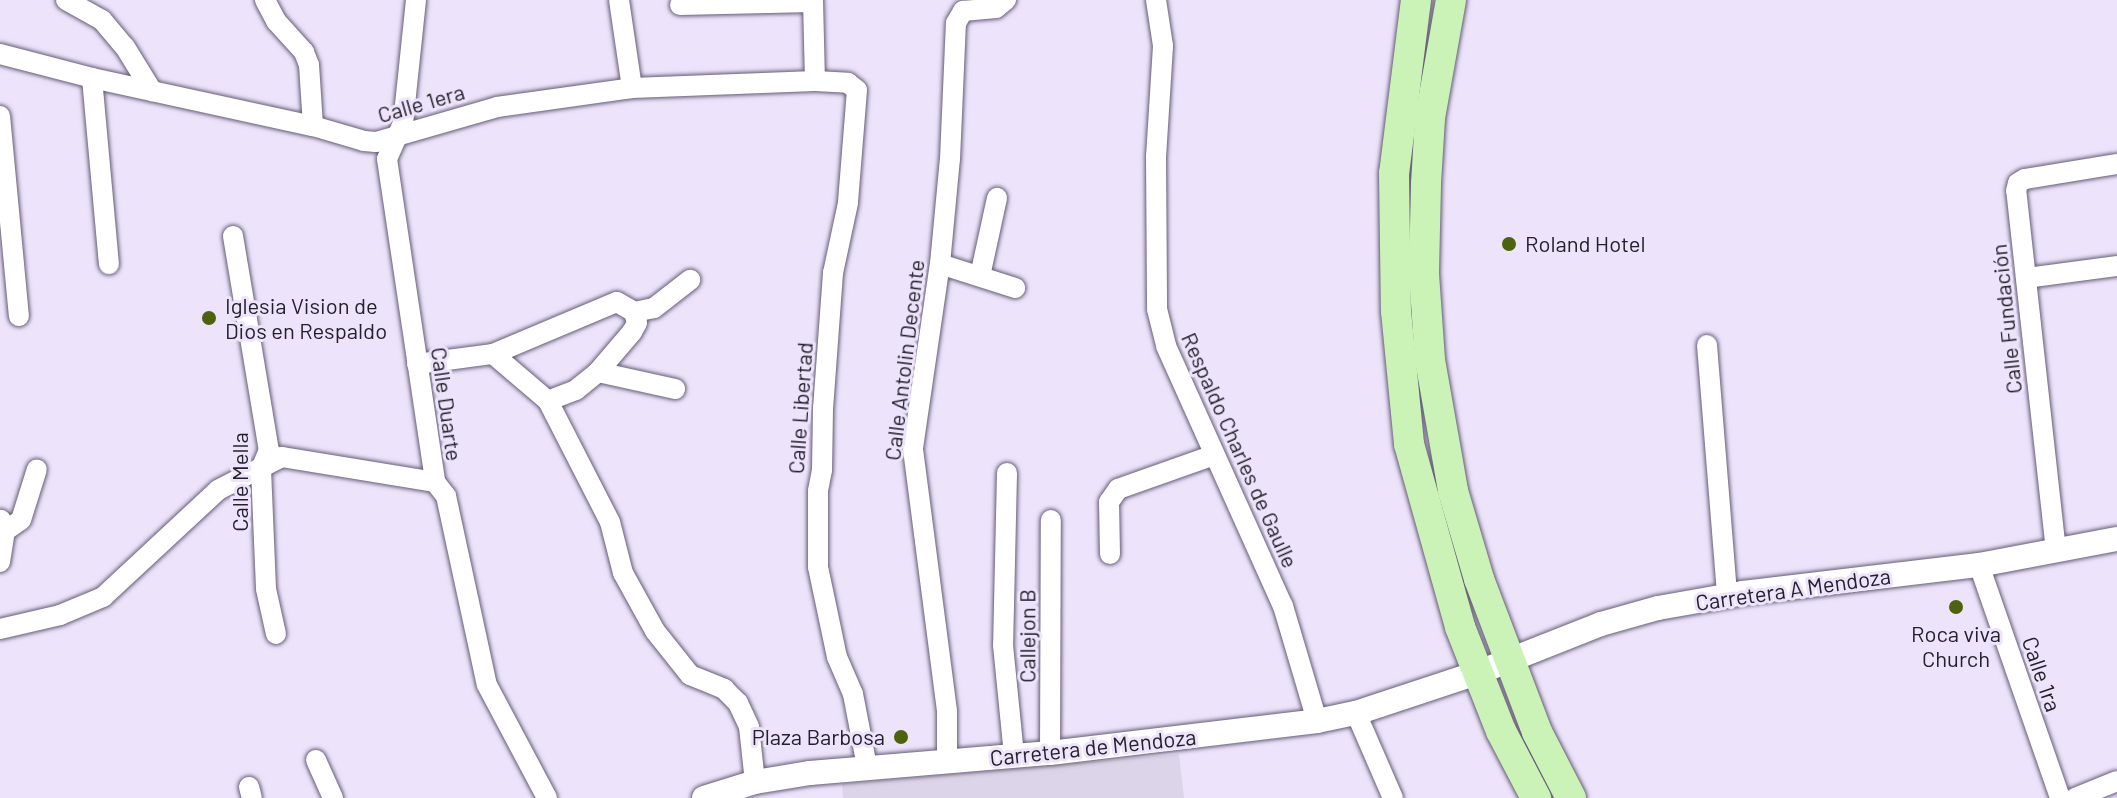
<!DOCTYPE html>
<html>
<head>
<meta charset="utf-8">
<style>
	body { margin:0 }
	#map { position:relative; width:2117px; height:798px; overflow:hidden; background:#ede4fc; font-family:Barlow,sans-serif }
	div>[style] { position:absolute }
	[style*='--x'] { left:calc(var(--x)*1px); top:calc(var(--y)*1px); width:calc(var(--w)*1px); rotate:calc(var(--a)*1deg) }
	.education>* { inset:0; background:#dcd4e8 }
	.roads { filter:drop-shadow(0 0 2px #655c75) drop-shadow(0 0 2px #655c75) }
	.minor>* { height:20px; margin:-10px; padding:0 10px; transform-origin:10px; border-radius:10px; background:#fff }
	.tertiary>* { height:24px; margin:-12px; padding:0 12px; transform-origin:12px; border-radius:12px; background:#fff }
	.primary>* { height:30px; margin:-15px; padding:0 15px; transform-origin:15px; border-radius:15px; background:#cbf2b7 }
	.dots>* { width:22px; height:22px; translate:-50% -50%; box-sizing:border-box; border:4px solid #ede4fc; border-radius:50% }
	span { translate:-50% -50%; white-space:nowrap; text-align:center; line-height:1.15; -webkit-text-stroke:6px #ede4fc; paint-order:stroke }
	.street-label { font-size:22px; color:#25212c }
	.poi-label { font-size:22px; color:#25212c }
	.left { translate:0 -50%; text-align:left }
	.right { translate:-100% -50%; text-align:right }
</style>
</head>
<body>
<div id="map">
	<div class="education">
		<div style="clip-path:polygon(1179px 754px,1184px 798px,843px 798px,842px 784px)"></div>
	</div>
	<div class="roads">
		<div class="minor">
			<div style="--x:66;--y:0;--w:41;--a:29.1"></div>
			<div style="--x:102;--y:20;--w:35;--a:50"></div>
			<div style="--x:125;--y:47;--w:52;--a:58.5"></div>
			<div style="--x:265;--y:0;--w:24;--a:62"></div>
			<div style="--x:276;--y:21;--w:42;--a:47.9"></div>
			<div style="--x:304;--y:52;--w:14;--a:69"></div>
			<div style="--x:309;--y:65;--w:61;--a:86.2"></div>
			<div style="--x:416;--y:0;--w:124;--a:96"></div>
			<div style="--x:403;--y:123;--w:39;--a:114"></div>
			<div style="--x:387;--y:159;--w:327;--a:81.5"></div>
			<div style="--x:435;--y:482;--w:18;--a:52"></div>
			<div style="--x:446;--y:496;--w:193;--a:77.8"></div>
			<div style="--x:487;--y:685;--w:128;--a:62"></div>
			<div style="--x:619;--y:0;--w:89;--a:81.6"></div>
			<div style="--x:813;--y:0;--w:81;--a:88.6"></div>
			<div style="--x:1156;--y:0;--w:47;--a:81.3"></div>
			<div style="--x:1163;--y:46;--w:110;--a:93.6"></div>
			<div style="--x:1156;--y:156;--w:153;--a:89.6"></div>
			<div style="--x:1157;--y:309;--w:38;--a:76"></div>
			<div style="--x:1166;--y:346;--w:285;--a:65.8"></div>
			<div style="--x:1283;--y:606;--w:120;--a:73.5"></div>
			<div style="--x:680;--y:5;--w:133;--a:-1.3"></div>
			<div style="--x:0;--y:54;--w:95;--a:14.6"></div>
			<div style="--x:92;--y:78;--w:226;--a:12.3"></div>
			<div style="--x:313;--y:126;--w:53;--a:16.4"></div>
			<div style="--x:364;--y:141;--w:12;--a:5"></div>
			<div style="--x:376;--y:142;--w:126;--a:-16.1"></div>
			<div style="--x:497;--y:107;--w:136;--a:-8"></div>
			<div style="--x:632;--y:88;--w:183;--a:-2.2"></div>
			<div style="--x:815;--y:81;--w:33;--a:3"></div>
			<div style="--x:848;--y:83;--w:11;--a:38"></div>
			<div style="--x:857;--y:90;--w:113;--a:94.6"></div>
			<div style="--x:848;--y:203;--w:72;--a:102.1"></div>
			<div style="--x:833;--y:273;--w:135;--a:94.2"></div>
			<div style="--x:823;--y:408;--w:62;--a:90.9"></div>
			<div style="--x:822;--y:470;--w:21;--a:101"></div>
			<div style="--x:818;--y:491;--w:76;--a:90"></div>
			<div style="--x:818;--y:567;--w:92;--a:78.1"></div>
			<div style="--x:837;--y:657;--w:40;--a:66.6"></div>
			<div style="--x:853;--y:694;--w:74;--a:79.1"></div>
			<div style="--x:92;--y:78;--w:187;--a:84.8"></div>
			<div style="--x:0;--y:116;--w:201;--a:84.6"></div>
			<div style="--x:233;--y:236;--w:217;--a:80.5"></div>
			<div style="--x:269;--y:450;--w:21;--a:113"></div>
			<div style="--x:261;--y:469;--w:120;--a:87.6"></div>
			<div style="--x:266;--y:589;--w:46;--a:77.5"></div>
			<div style="--x:940;--y:264;--w:79;--a:17.7"></div>
			<div style="--x:980;--y:276;--w:80;--a:-77.7"></div>
			<div style="--x:2026;--y:278;--w:92;--a:-7.5"></div>
			<div style="--x:634;--y:312;--w:20;--a:-11"></div>
			<div style="--x:654;--y:308;--w:46;--a:-37.9"></div>
			<div style="--x:1707;--y:345;--w:252;--a:85.4"></div>
			<div style="--x:493;--y:354;--w:72;--a:40.5"></div>
			<div style="--x:548;--y:401;--w:136;--a:62.9"></div>
			<div style="--x:610;--y:522;--w:53;--a:75.7"></div>
			<div style="--x:623;--y:573;--w:66;--a:61.1"></div>
			<div style="--x:655;--y:631;--w:56;--a:51.5"></div>
			<div style="--x:690;--y:675;--w:37;--a:22"></div>
			<div style="--x:724;--y:689;--w:20;--a:45"></div>
			<div style="--x:738;--y:703;--w:26;--a:65"></div>
			<div style="--x:749;--y:727;--w:55;--a:83.8"></div>
			<div style="--x:417;--y:364;--w:77;--a:-7.5"></div>
			<div style="--x:493;--y:354;--w:134;--a:-22.8"></div>
			<div style="--x:617;--y:302;--w:20;--a:30"></div>
			<div style="--x:634;--y:312;--w:11;--a:75"></div>
			<div style="--x:637;--y:323;--w:10;--a:119"></div>
			<div style="--x:632;--y:332;--w:52;--a:130.4"></div>
			<div style="--x:598;--y:372;--w:28;--a:141"></div>
			<div style="--x:576;--y:390;--w:30;--a:159"></div>
			<div style="--x:598;--y:372;--w:79;--a:12.4"></div>
			<div style="--x:1007;--y:473;--w:172;--a:91.3"></div>
			<div style="--x:1003;--y:645;--w:112;--a:84.3"></div>
			<div style="--x:5;--y:531;--w:19;--a:-35"></div>
			<div style="--x:21;--y:520;--w:53;--a:-72.6"></div>
			<div style="--x:2056;--y:551;--w:362;--a:-96.3"></div>
			<div style="--x:2016;--y:191;--w:8;--a:-76"></div>
			<div style="--x:2018;--y:183;--w:8;--a:-30"></div>
			<div style="--x:2025;--y:179;--w:93;--a:-9.3"></div>
			<div style="--x:1110;--y:554;--w:52;--a:-91.1"></div>
			<div style="--x:1109;--y:502;--w:16;--a:-55"></div>
			<div style="--x:1118;--y:489;--w:102;--a:-19.5"></div>
			<div style="--x:0;--y:562;--w:31;--a:-81"></div>
			<div style="--x:5;--y:531;--w:12;--a:-110"></div>
			<div style="--x:1979;--y:565;--w:247;--a:70.8"></div>
			<div style="--x:0;--y:629;--w:62;--a:-13.1"></div>
			<div style="--x:60;--y:615;--w:47;--a:-22.7"></div>
			<div style="--x:103;--y:597;--w:157;--a:-42.9"></div>
			<div style="--x:218;--y:490;--w:72;--a:-27.3"></div>
			<div style="--x:282;--y:457;--w:155;--a:9.3"></div>
			<div style="--x:1356;--y:713;--w:93;--a:66.5"></div>
			<div style="--x:1050;--y:753;--w:233;--a:-89.8"></div>
			<div style="--x:316;--y:760;--w:42;--a:65.9"></div>
			<div style="--x:947;--y:762;--w:51;--a:-90"></div>
			<div style="--x:947;--y:711;--w:265;--a:-97.4"></div>
			<div style="--x:913;--y:448;--w:186;--a:-81.7"></div>
			<div style="--x:940;--y:264;--w:105;--a:-84.6"></div>
			<div style="--x:950;--y:159;--w:136;--a:-87.5"></div>
			<div style="--x:956;--y:23;--w:14;--a:-60"></div>
			<div style="--x:963;--y:11;--w:33;--a:-5"></div>
			<div style="--x:996;--y:8;--w:13;--a:-39"></div>
			<div style="--x:249;--y:787;--w:11;--a:75"></div>
			<div style="--x:2075;--y:798;--w:45;--a:-22"></div>
		</div>
		<div class="tertiary">
			<div style="--x:704;--y:798;--w:53;--a:-17.4"></div>
			<div style="--x:755;--y:782;--w:56;--a:-9.3"></div>
			<div style="--x:810;--y:773;--w:241;--a:-4.8"></div>
			<div style="--x:1050;--y:753;--w:269;--a:-6.8"></div>
			<div style="--x:1317;--y:721;--w:40;--a:-12"></div>
			<div style="--x:1356;--y:713;--w:127;--a:-18.3"></div>
			<div style="--x:1477;--y:673;--w:133;--a:-21.6"></div>
			<div style="--x:1601;--y:624;--w:59;--a:-15.7"></div>
			<div style="--x:1658;--y:608;--w:86;--a:-10"></div>
			<div style="--x:1743;--y:593;--w:238;--a:-6.8"></div>
			<div style="--x:1979;--y:565;--w:140;--a:-10.7"></div>
		</div>
		<div class="primary">
			<div style="--x:1416;--y:0;--w:174;--a:97.2"></div>
			<div style="--x:1394;--y:173;--w:138;--a:89.2"></div>
			<div style="--x:1396;--y:311;--w:134;--a:84.4"></div>
			<div style="--x:1409;--y:444;--w:190;--a:74.4"></div>
			<div style="--x:1460;--y:627;--w:112;--a:68.5"></div>
			<div style="--x:1501;--y:731;--w:76;--a:62.4"></div>
			<div style="--x:1451;--y:0;--w:120;--a:100.1"></div>
			<div style="--x:1430;--y:118;--w:66;--a:93.5"></div>
			<div style="--x:1426;--y:184;--w:90;--a:91.3"></div>
			<div style="--x:1424;--y:274;--w:86;--a:86"></div>
			<div style="--x:1430;--y:360;--w:133;--a:80"></div>
			<div style="--x:1453;--y:491;--w:92;--a:73.5"></div>
			<div style="--x:1479;--y:579;--w:164;--a:69.2"></div>
			<div style="--x:1537;--y:732;--w:74;--a:62.7"></div>
		</div>
	</div>
	<div class="dots">
		<div style="left:1509px;top:244px;background:#4c620d"></div>
		<div style="left:209px;top:318px;background:#4c620d"></div>
		<div style="left:1956px;top:607px;background:#4c620d"></div>
		<div style="left:901px;top:737px;background:#4c620d"></div>
	</div>
	<div class="street-label">
		<span style="left:421px;top:103px;rotate:-16deg">Calle 1era</span>
		<span style="left:2006px;top:319px;rotate:-96deg">Calle Fundación</span>
		<span style="left:904px;top:360px;rotate:-83deg">Calle Antolin Decente</span>
		<span style="left:447px;top:404px;rotate:82deg">Calle Duarte</span>
		<span style="left:800px;top:408px;rotate:-86deg">Calle Libertad</span>
		<span style="left:1240px;top:450px;rotate:66deg">Respaldo Charles de Gaulle</span>
		<span style="left:240px;top:482px;rotate:-90deg">Calle Mella</span>
		<span style="left:1793px;top:589px;rotate:-8deg">Carretera A Mendoza</span>
		<span style="left:1027px;top:636px;rotate:-90deg">Callejon B</span>
		<span style="left:2042px;top:674px;rotate:71deg">Calle 1ra</span>
		<span style="left:1093px;top:747px;rotate:-6deg">Carretera de Mendoza</span>
	</div>
	<div class="poi-label">
		<span class="left" style="left:1525px;top:244px">Roland Hotel</span>
		<span class="left" style="left:225px;top:318px">Iglesia Vision de<br>Dios en Respaldo</span>
		<span style="left:1956px;top:646px">Roca viva<br>Church</span>
		<span class="right" style="left:885px;top:737px">Plaza Barbosa</span>
	</div>
</div>
</body>
</html>
